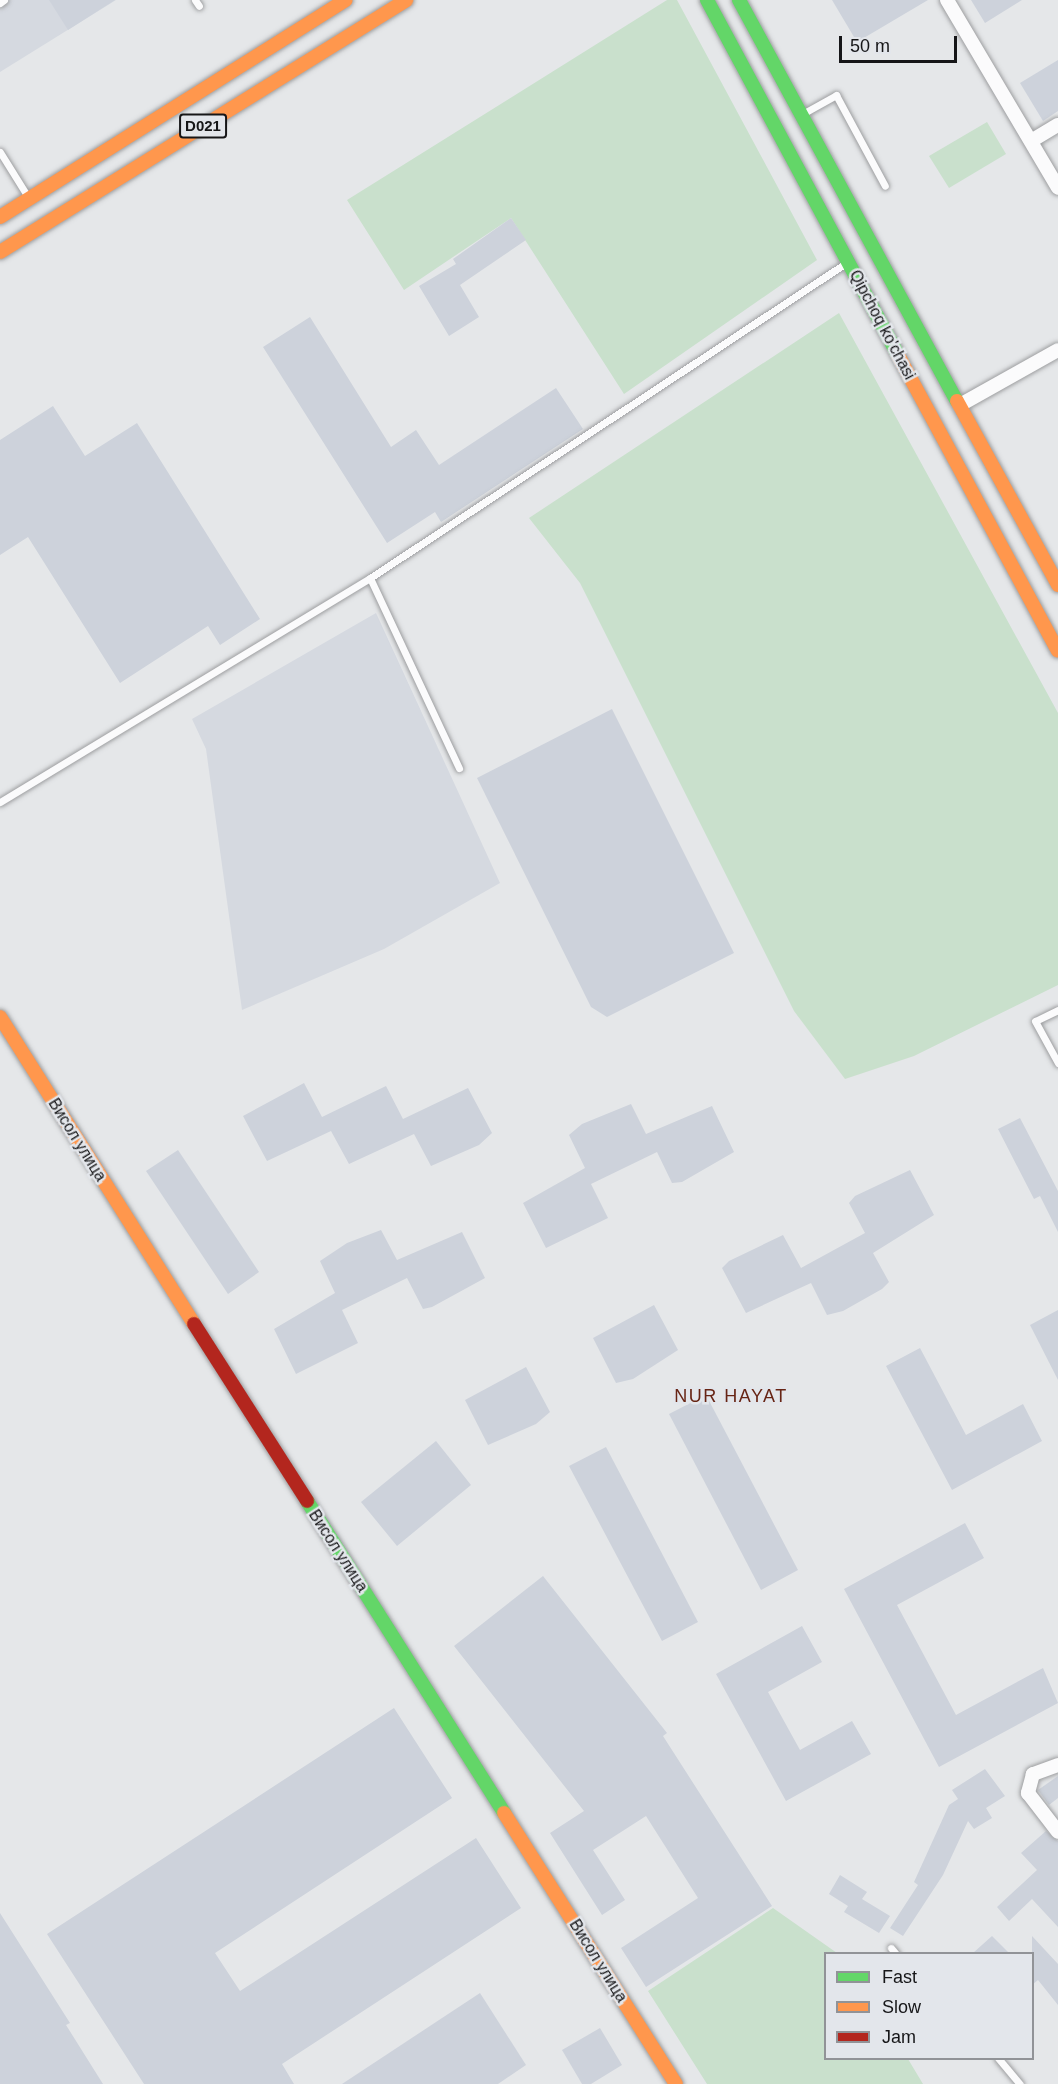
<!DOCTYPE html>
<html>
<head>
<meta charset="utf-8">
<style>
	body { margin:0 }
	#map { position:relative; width:1058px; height:2084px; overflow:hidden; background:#e5e7e9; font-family:Arial,sans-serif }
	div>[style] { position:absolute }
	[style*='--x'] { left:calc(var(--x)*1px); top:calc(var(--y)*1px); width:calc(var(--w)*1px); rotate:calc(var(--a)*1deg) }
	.built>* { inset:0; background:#d5d9e0 }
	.green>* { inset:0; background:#c9e0cc }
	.building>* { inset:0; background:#cdd2db }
	.roads { filter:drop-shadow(0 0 2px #9d9ea0) drop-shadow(0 0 2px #9d9ea0) }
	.lane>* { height:7px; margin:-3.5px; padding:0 3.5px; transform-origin:3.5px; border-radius:3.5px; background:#fbfbfc }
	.street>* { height:14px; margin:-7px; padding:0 7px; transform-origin:7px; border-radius:7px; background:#fbfbfc }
	.fast>* { height:14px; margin:-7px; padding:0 7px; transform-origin:7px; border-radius:7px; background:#63d668 }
	.slow>* { height:14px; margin:-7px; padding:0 7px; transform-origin:7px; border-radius:7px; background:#ff974d }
	.jam>* { height:14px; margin:-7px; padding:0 7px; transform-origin:7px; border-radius:7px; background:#b3261e }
	span { translate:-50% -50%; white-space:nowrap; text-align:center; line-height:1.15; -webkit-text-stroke:5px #e3e6eb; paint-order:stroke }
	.shield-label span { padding:2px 4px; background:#e3e6eb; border:2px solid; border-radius:4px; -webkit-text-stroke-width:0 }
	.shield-label { font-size:15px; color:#161618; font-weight:700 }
	.street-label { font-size:16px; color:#161618 }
	.neighbourhood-label { font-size:18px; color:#672414; letter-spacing:1.5px }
	.legend { position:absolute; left:824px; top:1952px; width:210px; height:108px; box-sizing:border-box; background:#e3e6eb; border:2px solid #919397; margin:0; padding:8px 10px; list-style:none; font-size:18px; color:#161618 }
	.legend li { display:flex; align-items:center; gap:12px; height:30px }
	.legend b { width:30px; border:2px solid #919397 }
	.scale { position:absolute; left:839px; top:36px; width:118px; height:27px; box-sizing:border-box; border:3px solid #161618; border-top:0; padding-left:8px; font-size:18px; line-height:21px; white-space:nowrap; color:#161618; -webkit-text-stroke:4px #e3e6eb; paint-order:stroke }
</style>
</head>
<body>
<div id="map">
	<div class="built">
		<div style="clip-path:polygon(0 0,116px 0,0 72px)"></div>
		<div style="clip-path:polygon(376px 613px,500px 883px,384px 949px,242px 1010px,206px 749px,192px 719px)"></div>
	</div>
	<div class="green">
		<div style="clip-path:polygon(667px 0,677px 0,817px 260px,624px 394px,511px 218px,404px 290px,347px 200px)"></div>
		<div style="clip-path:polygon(987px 122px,1006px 154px,949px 188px,929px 156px)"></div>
		<div style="clip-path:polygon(839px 313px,1058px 713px,1058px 985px,914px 1056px,845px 1079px,794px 1011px,580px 583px,529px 518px)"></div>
		<div style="clip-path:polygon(773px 1908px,837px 1953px,826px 1954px,826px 2058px,908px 2059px,923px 2084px,707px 2084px,648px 1991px)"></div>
	</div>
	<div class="building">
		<div style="clip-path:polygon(49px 0,115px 0,68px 30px)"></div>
		<div style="clip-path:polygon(832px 0,928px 0,857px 42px)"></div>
		<div style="clip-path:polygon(971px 0,1022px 0,985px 23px)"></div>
		<div style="clip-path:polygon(1058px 60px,1058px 111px,1043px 121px,1020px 83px)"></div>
		<div style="clip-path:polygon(511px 218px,526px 240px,460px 285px,479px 317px,449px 336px,419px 286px,456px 264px,453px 259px)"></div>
		<div style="clip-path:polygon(310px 317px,391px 447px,416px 430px,439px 465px,556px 388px,583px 429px,441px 522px,435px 512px,387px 543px,263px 347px)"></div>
		<div style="clip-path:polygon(53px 406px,85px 456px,137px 423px,260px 619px,220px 645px,208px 626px,120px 683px,28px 537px,0 555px,0 440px)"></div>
		<div style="clip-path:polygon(612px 709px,734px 953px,607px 1017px,591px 1007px,477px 778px)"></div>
		<div style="clip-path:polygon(304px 1083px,322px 1117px,386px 1086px,403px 1119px,468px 1088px,492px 1133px,479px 1145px,431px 1166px,414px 1134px,349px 1164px,331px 1131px,267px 1161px,243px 1116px)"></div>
		<div style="clip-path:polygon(631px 1104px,646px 1134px,712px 1106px,734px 1152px,682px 1182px,672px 1183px,657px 1152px,591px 1184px,608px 1218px,546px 1248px,523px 1203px,585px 1168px,569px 1135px,582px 1124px)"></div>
		<div style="clip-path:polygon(1020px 1118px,1058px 1191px,1058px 1232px,1040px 1196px,1034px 1199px,998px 1129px)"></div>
		<div style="clip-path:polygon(178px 1150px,259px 1272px,228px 1294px,146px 1171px)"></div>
		<div style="clip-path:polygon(910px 1170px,934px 1215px,873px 1253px,889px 1282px,882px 1289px,843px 1311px,827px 1315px,811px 1283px,746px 1313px,722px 1268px,729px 1261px,783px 1235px,801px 1268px,865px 1233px,849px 1203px,855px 1196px)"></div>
		<div style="clip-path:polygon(381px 1230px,397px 1260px,462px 1232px,485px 1278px,432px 1307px,423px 1309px,407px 1278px,342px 1310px,358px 1343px,296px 1374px,274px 1329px,335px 1293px,320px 1261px,347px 1243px)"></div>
		<div style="clip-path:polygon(654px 1305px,678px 1350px,633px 1379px,616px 1383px,593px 1338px)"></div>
		<div style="clip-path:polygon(1058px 1310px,1058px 1380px,1030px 1325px)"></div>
		<div style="clip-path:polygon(920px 1348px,966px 1435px,1023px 1404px,1042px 1441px,952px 1490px,886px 1366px)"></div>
		<div style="clip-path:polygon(526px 1367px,550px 1412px,536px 1424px,488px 1445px,465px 1400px)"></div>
		<div style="clip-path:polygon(706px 1395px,798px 1570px,761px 1590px,669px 1414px)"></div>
		<div style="clip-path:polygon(436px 1441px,471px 1485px,397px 1546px,361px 1502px)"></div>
		<div style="clip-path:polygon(606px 1447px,698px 1622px,662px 1641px,569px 1466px)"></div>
		<div style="clip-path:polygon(965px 1523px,984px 1558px,897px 1605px,956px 1715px,1043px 1668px,1058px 1703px,939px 1767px,844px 1589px)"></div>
		<div style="clip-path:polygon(543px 1576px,667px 1733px,663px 1736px,772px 1906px,646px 1987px,621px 1948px,698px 1898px,646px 1816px,593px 1850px,625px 1900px,602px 1915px,550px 1833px,584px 1811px,454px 1646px)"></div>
		<div style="clip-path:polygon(802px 1626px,822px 1662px,768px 1692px,800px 1750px,852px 1721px,871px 1754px,786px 1801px,716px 1674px)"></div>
		<div style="clip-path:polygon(394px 1708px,452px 1798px,215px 1953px,240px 1991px,476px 1838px,521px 1908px,282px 2064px,294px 2084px,144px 2084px,47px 1934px)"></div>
		<div style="clip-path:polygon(985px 1769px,1005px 1796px,986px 1808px,992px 1818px,974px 1829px,968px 1821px,943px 1875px,903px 1936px,890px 1928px,918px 1885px,914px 1882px,949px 1805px,958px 1799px,952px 1790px)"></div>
		<div style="clip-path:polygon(1058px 1776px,1058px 1798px,1049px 1805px,1038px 1790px)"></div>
		<div style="clip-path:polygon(1046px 1831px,1058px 1841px,1058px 1927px,1032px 1899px,1009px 1921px,997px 1907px,1037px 1870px,1021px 1853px)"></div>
		<div style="clip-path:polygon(840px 1875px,867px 1892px,862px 1899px,890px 1916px,879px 1933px,844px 1912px,848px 1906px,829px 1894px)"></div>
		<div style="clip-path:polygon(0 1913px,70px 2023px,66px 2025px,103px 2084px,0 2084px)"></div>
		<div style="clip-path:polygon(992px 1936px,1009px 1953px,973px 1953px)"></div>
		<div style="clip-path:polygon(1032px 1936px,1058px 1964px,1058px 2005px,1038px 1980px,1032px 1985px)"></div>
		<div style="clip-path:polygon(480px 1993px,526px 2065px,498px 2084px,342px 2084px)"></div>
		<div style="clip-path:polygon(600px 2028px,622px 2065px,591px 2084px,582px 2084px,562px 2050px)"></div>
	</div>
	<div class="roads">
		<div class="lane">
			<div style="--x:195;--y:0;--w:7;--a:56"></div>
			<div style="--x:0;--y:3;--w:5;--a:-37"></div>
			<div style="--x:804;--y:113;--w:37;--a:-29"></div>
			<div style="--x:836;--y:95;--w:103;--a:61.7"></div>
			<div style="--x:0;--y:152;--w:53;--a:58.1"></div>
			<div style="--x:370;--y:578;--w:210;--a:64.9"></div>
			<div style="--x:0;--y:802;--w:433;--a:-31.2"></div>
			<div style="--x:370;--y:578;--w:571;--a:-33.5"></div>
			<div style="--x:1058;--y:1010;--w:25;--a:154"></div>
			<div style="--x:1035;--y:1021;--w:48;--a:61.3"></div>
			<div style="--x:891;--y:1948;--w:8;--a:50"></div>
			<div style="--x:998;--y:2058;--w:34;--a:50"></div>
		</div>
		<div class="street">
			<div style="--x:947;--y:0;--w:218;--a:59.4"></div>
			<div style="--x:1031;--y:141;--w:31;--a:-31"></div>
			<div style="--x:960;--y:405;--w:112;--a:-29.3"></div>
			<div style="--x:1058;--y:1765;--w:27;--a:160"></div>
			<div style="--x:1033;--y:1774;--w:20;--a:105"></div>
			<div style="--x:1028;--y:1793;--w:49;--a:52.4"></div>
		</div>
		<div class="fast">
			<div style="--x:707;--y:0;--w:403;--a:61.7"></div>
			<div style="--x:739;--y:0;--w:456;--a:61.5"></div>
			<div style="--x:307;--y:1501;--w:369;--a:57.7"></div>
		</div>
		<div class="slow">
			<div style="--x:0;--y:217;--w:408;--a:-32.1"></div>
			<div style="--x:0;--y:252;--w:478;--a:-31.8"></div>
			<div style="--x:898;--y:355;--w:336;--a:61.6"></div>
			<div style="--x:957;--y:401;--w:210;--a:61.2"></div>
			<div style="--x:0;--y:1017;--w:363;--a:57.7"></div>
			<div style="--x:504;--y:1813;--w:321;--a:57.6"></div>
		</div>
		<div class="jam">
			<div style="--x:194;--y:1324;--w:210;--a:57.4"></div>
		</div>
	</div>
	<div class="shield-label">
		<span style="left:203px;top:126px">D021</span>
	</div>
	<div class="street-label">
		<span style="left:882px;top:325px;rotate:62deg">Qipchoq ko'chasi</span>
		<span style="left:77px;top:1140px;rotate:58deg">Висол улица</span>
		<span style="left:338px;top:1551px;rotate:57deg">Висол улица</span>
		<span style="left:598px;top:1961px;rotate:58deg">Висол улица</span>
	</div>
	<div class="neighbourhood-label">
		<span style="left:731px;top:1396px">NUR HAYAT</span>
	</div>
	<ul class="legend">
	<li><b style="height:8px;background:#63d668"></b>Fast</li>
	<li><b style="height:8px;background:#ff974d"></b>Slow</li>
	<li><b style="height:8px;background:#b3261e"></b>Jam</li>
	</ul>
	<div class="scale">50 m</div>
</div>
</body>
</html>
